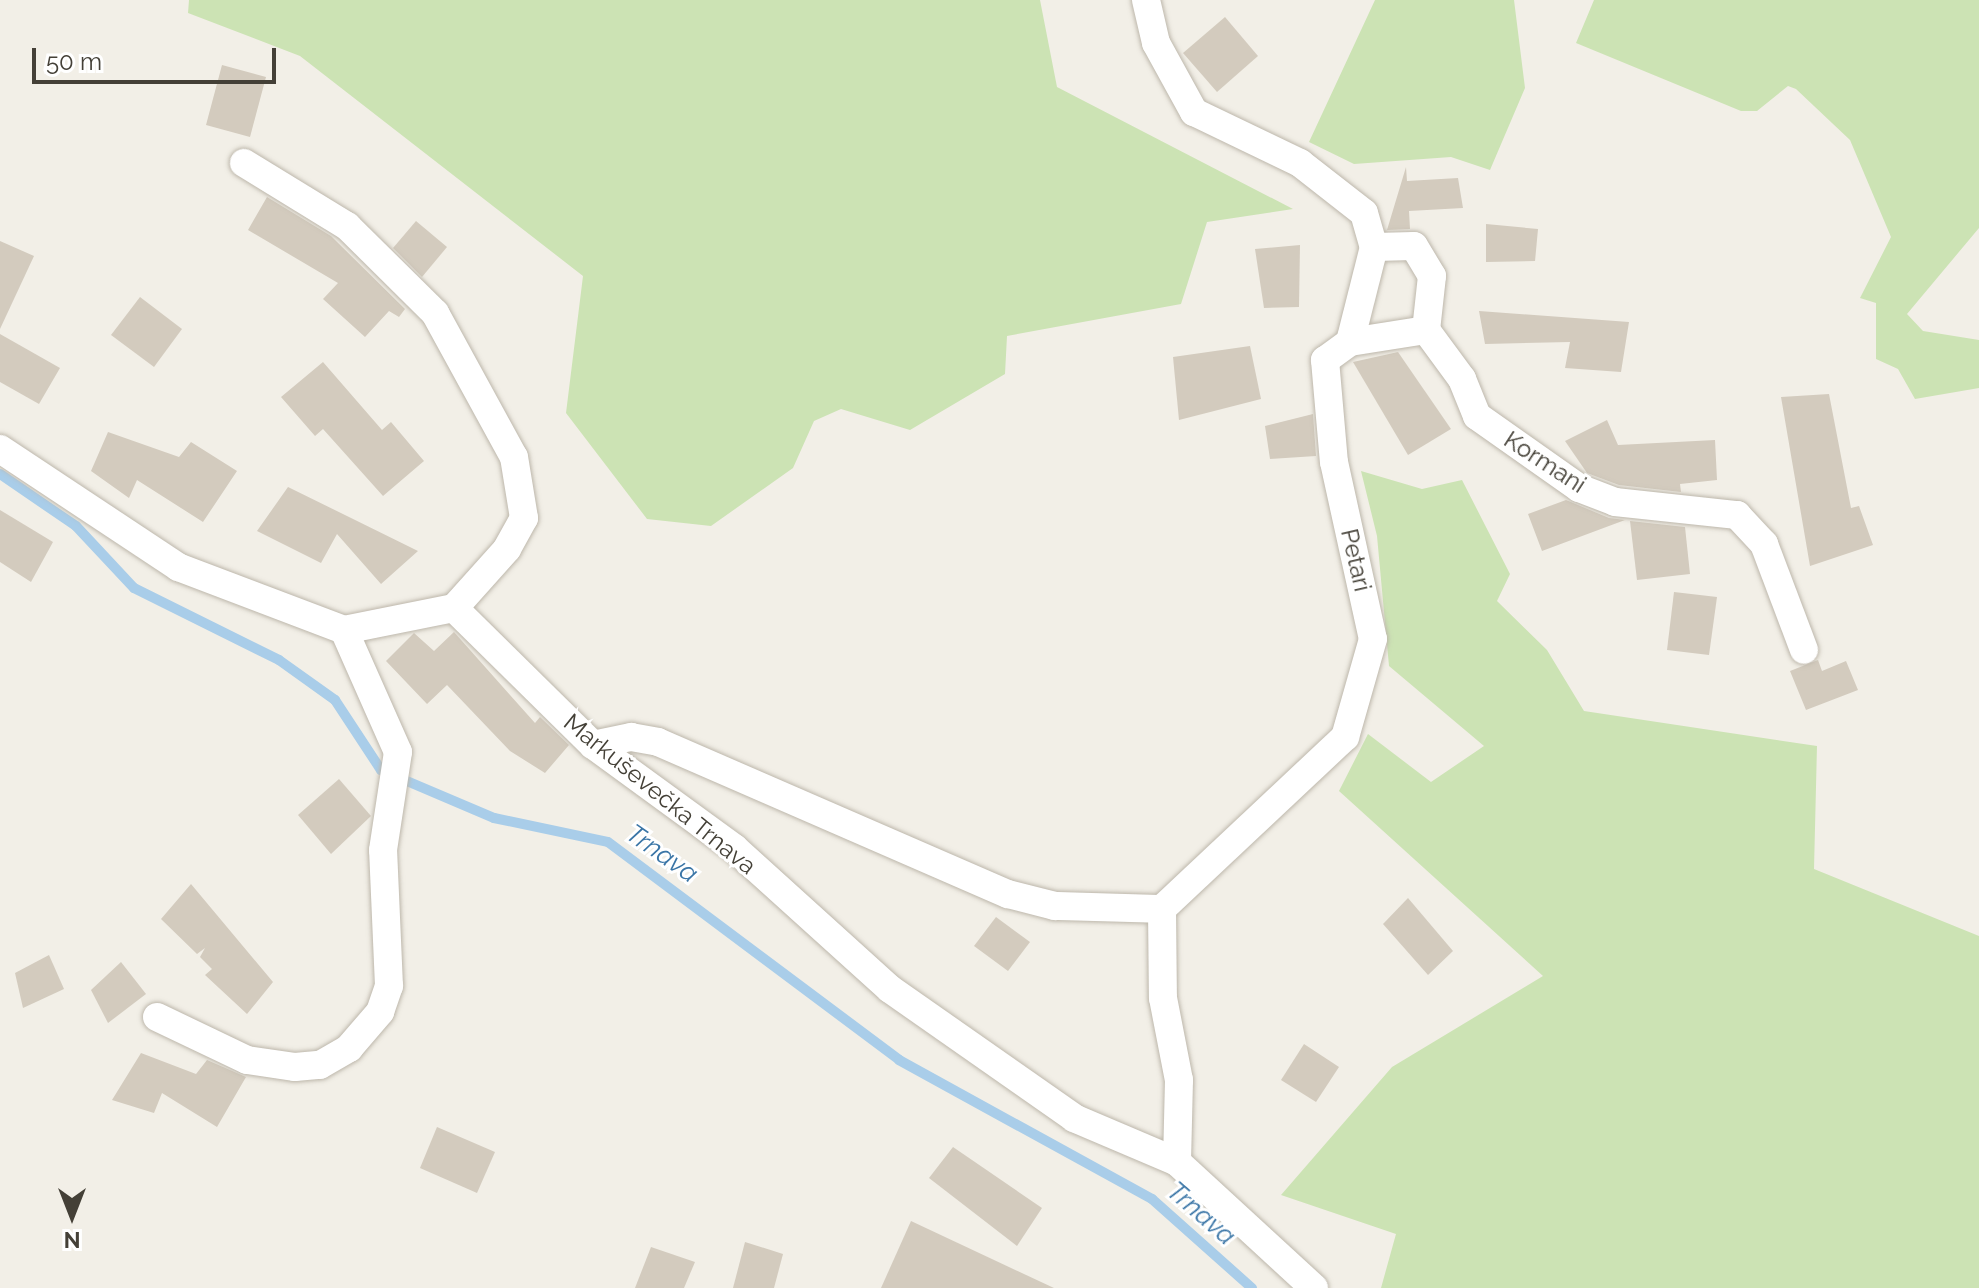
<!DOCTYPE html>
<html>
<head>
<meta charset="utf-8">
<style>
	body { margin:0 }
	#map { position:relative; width:1979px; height:1288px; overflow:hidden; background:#f2efe7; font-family:Raleway,sans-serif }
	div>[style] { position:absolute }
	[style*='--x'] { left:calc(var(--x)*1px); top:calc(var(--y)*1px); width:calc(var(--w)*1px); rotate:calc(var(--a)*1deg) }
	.green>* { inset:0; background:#cce3b4 }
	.stream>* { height:10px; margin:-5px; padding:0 5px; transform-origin:5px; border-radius:5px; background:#a9cde9 }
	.building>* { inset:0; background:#d3cbbe }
	.roads { filter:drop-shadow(0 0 2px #bdb7ab) drop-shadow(0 0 2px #bdb7ab) }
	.street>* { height:28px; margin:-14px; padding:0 14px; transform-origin:14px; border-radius:14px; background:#fff }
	span { translate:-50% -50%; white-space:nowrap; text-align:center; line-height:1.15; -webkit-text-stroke:6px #fff; paint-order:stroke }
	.street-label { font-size:24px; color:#444037 }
	.water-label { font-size:26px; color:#3a75a6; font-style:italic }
	.north { position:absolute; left:32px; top:1176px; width:80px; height:80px; -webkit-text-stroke:6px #fff; paint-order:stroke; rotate:180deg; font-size:22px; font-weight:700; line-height:32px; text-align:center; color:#444037 }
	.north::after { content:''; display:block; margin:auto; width:28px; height:36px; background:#444037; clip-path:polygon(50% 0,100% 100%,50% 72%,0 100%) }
	.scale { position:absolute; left:32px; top:48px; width:244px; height:36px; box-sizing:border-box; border:4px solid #444037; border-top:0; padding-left:10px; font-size:24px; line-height:28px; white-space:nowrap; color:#444037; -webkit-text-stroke:6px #fff; paint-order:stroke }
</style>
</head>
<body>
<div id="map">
	<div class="green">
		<div style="clip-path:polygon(189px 0,1040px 0,1057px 87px,1293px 209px,1207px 222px,1181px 304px,1007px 336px,1005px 374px,910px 430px,841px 409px,814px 421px,793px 468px,711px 526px,647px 519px,566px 413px,583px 276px,300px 56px,188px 13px)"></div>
		<div style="clip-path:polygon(1375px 0,1514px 0,1525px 88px,1490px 170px,1451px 157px,1354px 164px,1309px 142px)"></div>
		<div style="clip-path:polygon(1594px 0,1979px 0,1979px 228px,1907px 314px,1923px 331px,1979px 340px,1979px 388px,1915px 399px,1898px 369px,1876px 359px,1876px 303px,1860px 298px,1891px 237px,1850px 140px,1796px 89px,1788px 86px,1757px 111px,1741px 111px,1576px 43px)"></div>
		<div style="clip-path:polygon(1361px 471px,1422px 489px,1462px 480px,1510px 574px,1497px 601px,1547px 650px,1584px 711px,1817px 746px,1814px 869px,1979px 936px,1979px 1288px,1381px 1288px,1396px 1234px,1281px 1195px,1392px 1067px,1543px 976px,1339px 791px,1368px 734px,1431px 782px,1484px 746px,1389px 666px,1377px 536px)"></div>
	</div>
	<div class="stream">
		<div style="--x:0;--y:474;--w:92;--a:34.4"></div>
		<div style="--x:76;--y:526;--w:85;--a:46.9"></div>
		<div style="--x:134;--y:588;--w:162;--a:26.4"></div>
		<div style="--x:279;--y:660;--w:69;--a:35.5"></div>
		<div style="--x:335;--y:700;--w:84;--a:56.7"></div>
		<div style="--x:381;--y:770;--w:123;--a:23"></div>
		<div style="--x:494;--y:818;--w:116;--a:11.9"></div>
		<div style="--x:608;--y:842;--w:364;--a:36.8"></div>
		<div style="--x:899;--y:1060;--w:289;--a:28.8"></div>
		<div style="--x:1152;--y:1199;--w:134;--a:41.7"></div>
	</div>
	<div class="building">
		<div style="clip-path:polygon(1225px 17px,1258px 56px,1217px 92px,1183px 53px)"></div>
		<div style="clip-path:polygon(222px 65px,266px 77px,250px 137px,206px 125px)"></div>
		<div style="clip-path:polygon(1406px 167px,1407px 181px,1458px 178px,1463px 208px,1409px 211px,1410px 229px,1387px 230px)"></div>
		<div style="clip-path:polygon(267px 197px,331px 236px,405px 309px,399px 317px,389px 311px,365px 337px,323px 299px,338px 283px,248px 230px)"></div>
		<div style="clip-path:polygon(416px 221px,447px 247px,422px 277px,393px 248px)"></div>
		<div style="clip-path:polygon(1486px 224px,1538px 229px,1535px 261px,1486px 262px)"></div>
		<div style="clip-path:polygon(0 241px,34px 256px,0 329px)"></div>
		<div style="clip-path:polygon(1300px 245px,1299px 307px,1264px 308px,1255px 249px)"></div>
		<div style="clip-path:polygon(140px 297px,182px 329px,154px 367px,111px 335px)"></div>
		<div style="clip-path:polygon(1479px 311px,1629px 322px,1621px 372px,1565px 368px,1570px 342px,1485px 344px)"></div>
		<div style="clip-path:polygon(0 334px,60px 368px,39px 404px,0 382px)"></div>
		<div style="clip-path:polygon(1250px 346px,1261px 399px,1179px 420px,1173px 357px)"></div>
		<div style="clip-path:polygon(1398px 352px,1451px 429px,1408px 455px,1353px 362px)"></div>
		<div style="clip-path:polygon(323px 362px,382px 430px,391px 422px,424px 461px,383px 496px,323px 429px,315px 436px,281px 397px)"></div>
		<div style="clip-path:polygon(1829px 394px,1851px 508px,1859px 506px,1873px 545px,1810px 566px,1781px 397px)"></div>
		<div style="clip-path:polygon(1313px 414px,1316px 456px,1270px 459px,1265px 426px)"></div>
		<div style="clip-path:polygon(1607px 420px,1618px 445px,1715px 440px,1717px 480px,1680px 484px,1681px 492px,1619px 485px,1587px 473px,1565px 441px)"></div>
		<div style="clip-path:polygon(108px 432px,179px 457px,191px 442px,237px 471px,203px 522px,137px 480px,129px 498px,91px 471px)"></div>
		<div style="clip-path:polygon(288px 487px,347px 516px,418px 551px,381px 584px,337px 534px,321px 563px,257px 531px)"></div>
		<div style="clip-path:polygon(1566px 500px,1609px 518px,1625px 520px,1542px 551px,1528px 514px)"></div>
		<div style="clip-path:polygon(0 510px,53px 542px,31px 582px,0 562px)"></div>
		<div style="clip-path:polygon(1630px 521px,1685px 527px,1690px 574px,1637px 580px)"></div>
		<div style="clip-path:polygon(1674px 592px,1717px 597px,1709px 655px,1667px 650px)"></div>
		<div style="clip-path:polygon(454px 632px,535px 723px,540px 717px,569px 745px,545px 773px,510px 751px,447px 685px,427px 704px,386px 661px,414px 633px,434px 651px)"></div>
		<div style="clip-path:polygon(1818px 660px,1822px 671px,1846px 661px,1858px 690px,1806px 710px,1790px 671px)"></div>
		<div style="clip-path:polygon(339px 779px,371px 816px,331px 854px,298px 815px)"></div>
		<div style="clip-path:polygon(191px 884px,273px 982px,247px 1014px,205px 975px,212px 969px,200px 957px,205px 948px,197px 954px,161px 919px)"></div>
		<div style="clip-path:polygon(1408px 898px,1453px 951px,1428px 975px,1383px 924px)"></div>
		<div style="clip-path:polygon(996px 917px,1030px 942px,1008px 971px,974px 946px)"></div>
		<div style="clip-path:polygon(49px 955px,64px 989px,23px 1008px,15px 973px)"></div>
		<div style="clip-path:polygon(121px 962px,146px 994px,108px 1023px,91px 990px)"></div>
		<div style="clip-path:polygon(1304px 1044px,1339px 1067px,1316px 1102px,1281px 1080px)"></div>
		<div style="clip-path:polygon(141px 1053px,196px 1074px,207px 1060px,246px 1077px,217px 1127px,162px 1093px,154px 1113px,112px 1100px)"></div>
		<div style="clip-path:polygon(437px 1127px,495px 1152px,477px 1193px,420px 1168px)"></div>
		<div style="clip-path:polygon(953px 1147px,1042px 1208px,1017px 1246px,929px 1178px)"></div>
		<div style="clip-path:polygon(911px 1221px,1054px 1288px,881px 1288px)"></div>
		<div style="clip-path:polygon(745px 1242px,783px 1254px,774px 1288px,733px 1288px)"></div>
		<div style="clip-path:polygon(651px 1247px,695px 1262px,684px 1288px,635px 1288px)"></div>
	</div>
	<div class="roads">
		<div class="street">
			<div style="--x:1146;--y:0;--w:44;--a:76.9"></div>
			<div style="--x:1156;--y:43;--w:79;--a:61.2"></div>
			<div style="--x:1194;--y:112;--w:118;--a:25.7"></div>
			<div style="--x:1300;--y:163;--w:81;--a:38"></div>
			<div style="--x:1364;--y:213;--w:35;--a:74"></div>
			<div style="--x:1374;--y:247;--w:98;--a:104.2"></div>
			<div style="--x:1350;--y:342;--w:31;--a:144"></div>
			<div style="--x:1325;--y:360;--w:102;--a:85"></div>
			<div style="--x:1334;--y:462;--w:181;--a:77.6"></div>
			<div style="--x:1373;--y:639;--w:102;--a:105.9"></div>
			<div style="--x:1345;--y:737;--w:251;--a:136.8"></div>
			<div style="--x:1162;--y:909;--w:89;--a:89.4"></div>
			<div style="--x:1163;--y:998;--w:84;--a:79"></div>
			<div style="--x:1179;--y:1080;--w:82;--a:91.4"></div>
			<div style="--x:244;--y:163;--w:121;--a:31.5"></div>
			<div style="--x:347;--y:226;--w:124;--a:44.7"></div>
			<div style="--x:435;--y:313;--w:164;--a:61.3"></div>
			<div style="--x:514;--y:457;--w:62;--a:80.7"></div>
			<div style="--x:524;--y:518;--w:35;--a:119"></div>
			<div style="--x:507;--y:549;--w:79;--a:131.9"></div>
			<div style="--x:1374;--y:247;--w:40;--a:-1.4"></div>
			<div style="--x:1414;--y:246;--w:35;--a:59"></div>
			<div style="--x:1432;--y:276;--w:54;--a:96.3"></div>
			<div style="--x:1350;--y:342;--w:77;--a:-9"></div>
			<div style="--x:1426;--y:330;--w:61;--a:53.7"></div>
			<div style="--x:1462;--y:379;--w:40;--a:68"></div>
			<div style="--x:1477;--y:416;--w:125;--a:35.2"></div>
			<div style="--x:1579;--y:488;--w:39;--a:21"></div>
			<div style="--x:1615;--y:502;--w:123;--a:6.1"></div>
			<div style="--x:1737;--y:515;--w:40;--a:47"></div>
			<div style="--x:1764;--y:544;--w:113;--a:69.3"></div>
			<div style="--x:0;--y:449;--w:214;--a:33.5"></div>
			<div style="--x:178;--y:567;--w:178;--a:20.8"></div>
			<div style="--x:344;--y:630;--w:112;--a:-11.3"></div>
			<div style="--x:454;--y:608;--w:195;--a:44.6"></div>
			<div style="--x:593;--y:745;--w:175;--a:36.1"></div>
			<div style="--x:734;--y:848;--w:210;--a:42.1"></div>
			<div style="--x:890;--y:989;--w:225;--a:35"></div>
			<div style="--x:1074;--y:1118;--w:112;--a:23.1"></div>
			<div style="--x:1177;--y:1162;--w:186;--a:42.6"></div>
			<div style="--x:593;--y:745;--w:39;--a:-12"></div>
			<div style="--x:631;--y:737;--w:27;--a:10"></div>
			<div style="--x:658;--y:742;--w:382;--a:23.5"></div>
			<div style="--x:1008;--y:894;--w:49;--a:14.3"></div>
			<div style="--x:1055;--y:906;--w:107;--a:1.6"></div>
			<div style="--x:157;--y:1017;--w:100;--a:25.5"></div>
			<div style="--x:247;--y:1060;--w:49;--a:8.3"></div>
			<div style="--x:295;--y:1067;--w:25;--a:-5"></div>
			<div style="--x:320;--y:1065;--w:34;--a:-30"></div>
			<div style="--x:349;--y:1048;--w:48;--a:-49.3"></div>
			<div style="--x:380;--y:1012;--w:28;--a:-71"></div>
			<div style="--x:389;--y:986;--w:136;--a:-92.5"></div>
			<div style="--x:383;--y:850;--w:99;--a:-81.3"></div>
			<div style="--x:398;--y:752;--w:133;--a:-113.9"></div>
		</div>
	</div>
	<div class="street-label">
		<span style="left:1545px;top:462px;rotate:33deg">Kormani</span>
		<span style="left:1356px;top:560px;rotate:77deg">Petari</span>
		<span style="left:660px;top:794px;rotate:39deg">Markuševečka Trnava</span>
	</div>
	<div class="water-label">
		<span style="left:662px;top:854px;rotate:35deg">Trnava</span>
		<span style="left:1201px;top:1214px;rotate:41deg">Trnava</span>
	</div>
	<div class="north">N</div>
	<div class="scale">50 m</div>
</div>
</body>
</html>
